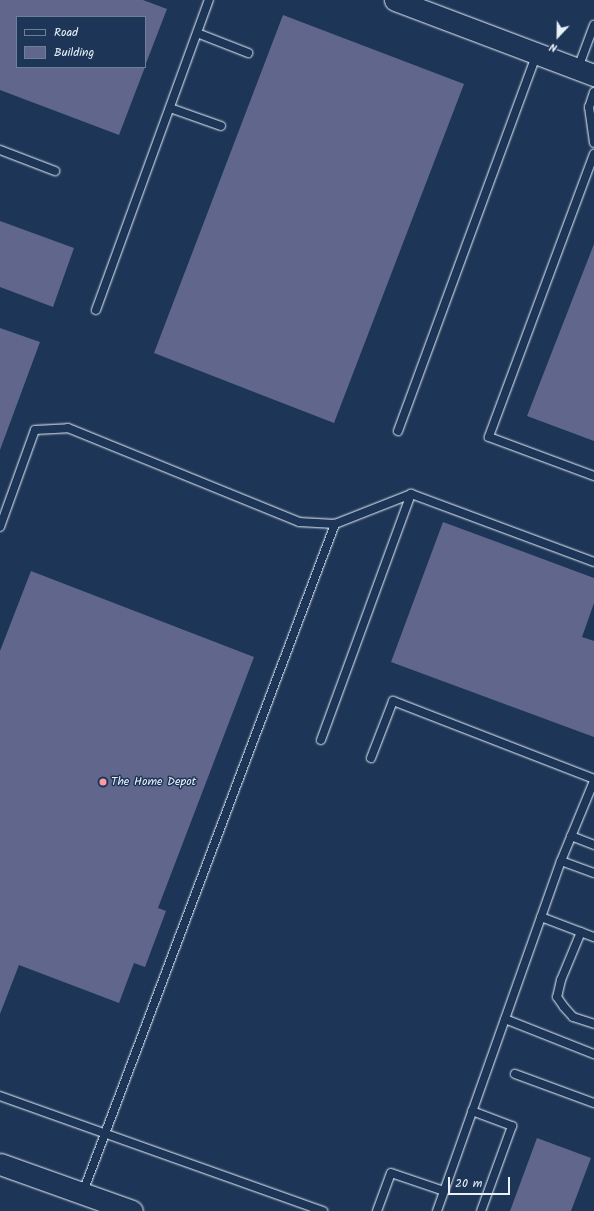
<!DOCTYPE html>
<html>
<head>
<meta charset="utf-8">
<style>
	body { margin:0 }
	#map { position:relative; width:594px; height:1211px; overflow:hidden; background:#1d3557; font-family:Kalam,sans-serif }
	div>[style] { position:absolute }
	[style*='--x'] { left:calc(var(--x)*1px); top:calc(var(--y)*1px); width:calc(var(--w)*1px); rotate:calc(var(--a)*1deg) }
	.building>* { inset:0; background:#61668c }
	.roads { filter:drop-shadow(0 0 1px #e8f1f8) drop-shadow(0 0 1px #e8f1f8) }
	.service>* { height:8px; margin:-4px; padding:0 4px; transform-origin:4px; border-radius:4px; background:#1d3557 }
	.tertiary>* { height:21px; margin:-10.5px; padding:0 10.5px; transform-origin:10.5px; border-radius:10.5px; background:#1d3557 }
	.dots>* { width:11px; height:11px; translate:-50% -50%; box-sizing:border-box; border:2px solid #1d3557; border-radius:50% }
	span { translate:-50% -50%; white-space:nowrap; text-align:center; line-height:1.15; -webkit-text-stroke:3px #1d3557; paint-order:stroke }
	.poi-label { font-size:12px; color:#e8f1f8 }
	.left { translate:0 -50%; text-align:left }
	.legend { position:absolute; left:16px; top:16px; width:130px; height:52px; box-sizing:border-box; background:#1d3557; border:1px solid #6e8097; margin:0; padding:5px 7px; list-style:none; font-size:12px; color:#e8f1f8 }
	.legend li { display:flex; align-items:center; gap:8px; height:20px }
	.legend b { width:20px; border:1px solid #6e8097 }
	.north { position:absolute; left:538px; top:16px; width:40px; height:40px; -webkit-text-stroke:3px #1d3557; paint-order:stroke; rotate:202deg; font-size:11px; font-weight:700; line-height:16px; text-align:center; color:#e8f1f8 }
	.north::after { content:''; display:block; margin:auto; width:14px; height:18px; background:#e8f1f8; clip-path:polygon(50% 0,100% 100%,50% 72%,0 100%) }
	.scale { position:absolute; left:448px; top:1177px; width:62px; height:18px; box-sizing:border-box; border:2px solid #e8f1f8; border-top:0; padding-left:5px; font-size:12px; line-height:14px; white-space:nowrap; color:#e8f1f8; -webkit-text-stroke:3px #1d3557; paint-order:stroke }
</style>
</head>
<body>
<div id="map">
	<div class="building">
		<div style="clip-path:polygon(0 0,143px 0,167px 9px,145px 66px,145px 17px,17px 17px,17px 67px,145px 67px,119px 135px,0 90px)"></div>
		<div style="clip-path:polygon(283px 15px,464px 84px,334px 423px,154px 353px)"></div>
		<div style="clip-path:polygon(0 221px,74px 248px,53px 307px,0 287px)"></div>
		<div style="clip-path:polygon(594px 244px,594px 441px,527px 416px)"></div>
		<div style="clip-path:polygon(0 328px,40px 342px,0 450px)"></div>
		<div style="clip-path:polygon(443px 522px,594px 578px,594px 603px,582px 637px,594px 641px,594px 737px,391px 662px)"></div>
		<div style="clip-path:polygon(31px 571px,254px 657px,158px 908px,166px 911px,145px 967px,134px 963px,119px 1003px,19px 965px,0 1014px,0 651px)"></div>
		<div style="clip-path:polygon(537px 1138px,591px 1158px,571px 1211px,510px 1211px)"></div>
	</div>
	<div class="roads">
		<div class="service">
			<div style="--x:197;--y:33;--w:55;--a:21.4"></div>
			<div style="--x:578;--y:68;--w:46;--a:-69.6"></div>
			<div style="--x:594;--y:92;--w:16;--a:108"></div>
			<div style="--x:589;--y:107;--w:36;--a:82"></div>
			<div style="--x:170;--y:108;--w:54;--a:19.4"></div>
			<div style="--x:0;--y:150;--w:59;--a:20.9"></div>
			<div style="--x:594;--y:154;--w:302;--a:110.4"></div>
			<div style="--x:489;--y:437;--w:112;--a:20.4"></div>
			<div style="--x:96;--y:310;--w:330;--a:-70"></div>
			<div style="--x:398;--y:431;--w:402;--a:-69.8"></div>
			<div style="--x:0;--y:527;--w:103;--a:-70.2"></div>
			<div style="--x:35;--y:430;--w:33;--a:-3"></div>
			<div style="--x:68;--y:428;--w:249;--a:22.1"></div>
			<div style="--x:299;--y:522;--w:36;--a:3"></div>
			<div style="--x:335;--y:524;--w:82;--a:-21.5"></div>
			<div style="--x:411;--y:494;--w:195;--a:20.4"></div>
			<div style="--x:321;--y:740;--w:262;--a:-69.9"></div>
			<div style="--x:371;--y:758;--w:61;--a:-68.9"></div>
			<div style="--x:393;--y:701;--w:216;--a:21.2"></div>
			<div style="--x:571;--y:836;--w:25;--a:21"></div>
			<div style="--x:561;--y:861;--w:35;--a:20"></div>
			<div style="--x:541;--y:917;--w:57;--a:20.7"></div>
			<div style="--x:581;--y:932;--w:52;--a:112.6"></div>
			<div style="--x:561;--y:980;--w:17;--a:103"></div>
			<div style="--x:557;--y:997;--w:12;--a:55"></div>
			<div style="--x:564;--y:1007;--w:13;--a:48"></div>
			<div style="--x:573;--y:1017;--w:22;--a:18"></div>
			<div style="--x:505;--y:1019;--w:96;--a:21.5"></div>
			<div style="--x:515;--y:1074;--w:84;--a:20.2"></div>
			<div style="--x:0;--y:1096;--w:343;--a:19.6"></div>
			<div style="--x:472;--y:1111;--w:43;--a:20.6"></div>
			<div style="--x:512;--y:1126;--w:90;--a:110"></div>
			<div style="--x:83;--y:1192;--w:714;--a:-69.33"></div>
			<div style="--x:377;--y:1211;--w:40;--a:-69.8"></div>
			<div style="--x:391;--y:1173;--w:56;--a:18.8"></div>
			<div style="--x:437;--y:1211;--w:371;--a:-70.5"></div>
			<div style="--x:561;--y:861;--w:87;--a:-67.6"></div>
		</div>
		<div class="tertiary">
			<div style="--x:395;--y:0;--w:213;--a:20.7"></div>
			<div style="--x:0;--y:1164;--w:140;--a:19.6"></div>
		</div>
	</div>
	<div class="dots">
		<div style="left:103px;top:782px;background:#ff9aa2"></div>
	</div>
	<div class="poi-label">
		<span class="left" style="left:111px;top:782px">The Home Depot</span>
	</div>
	<ul class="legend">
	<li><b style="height:5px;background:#1d3557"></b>Road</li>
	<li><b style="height:11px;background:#61668c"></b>Building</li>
	</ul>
	<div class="north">N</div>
	<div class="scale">20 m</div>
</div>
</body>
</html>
